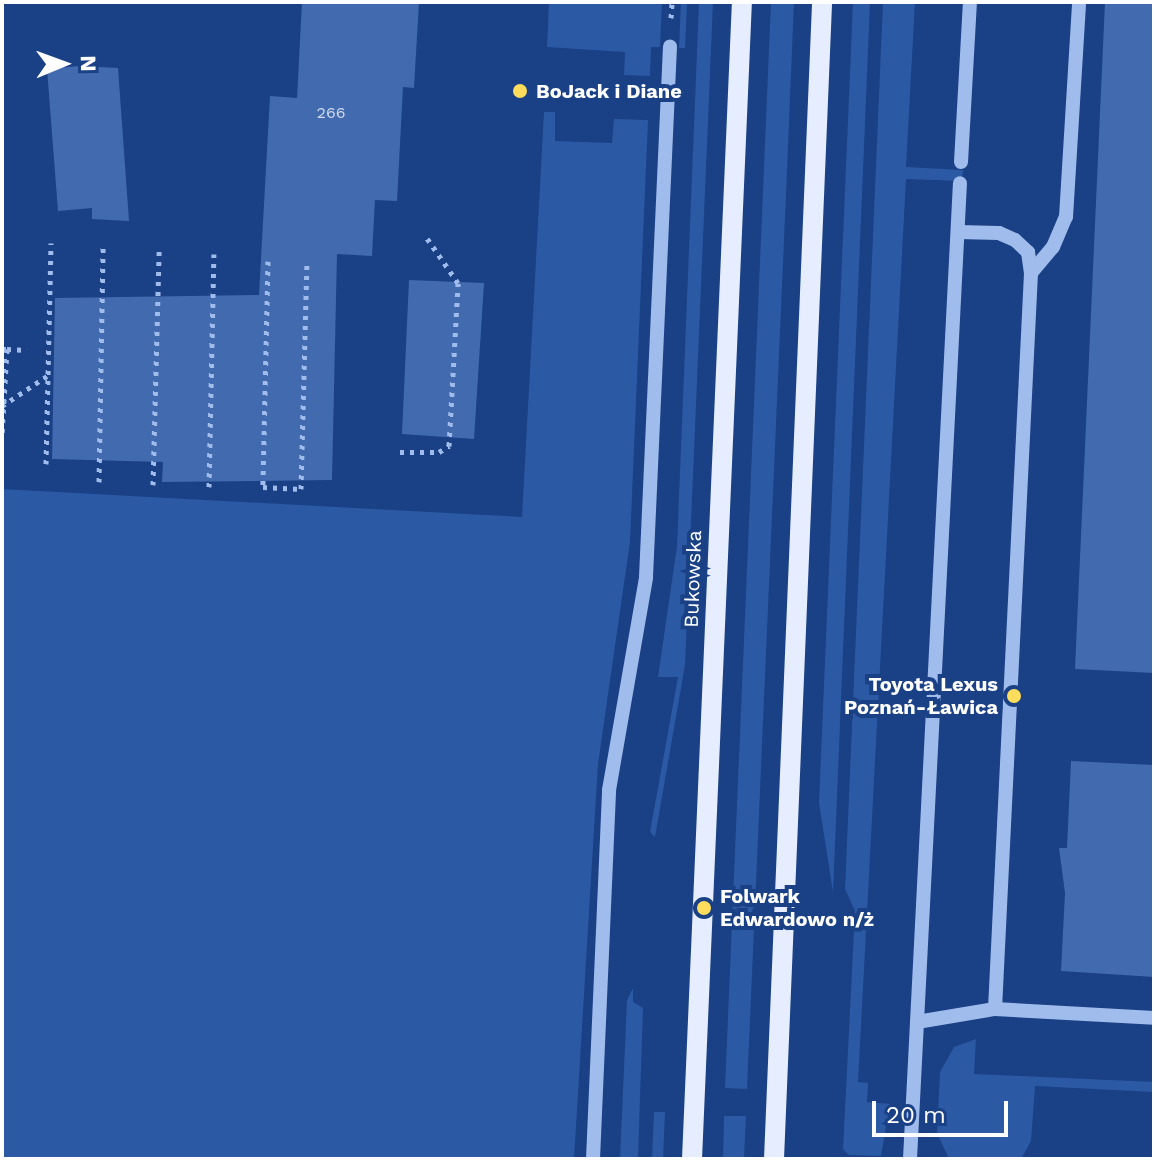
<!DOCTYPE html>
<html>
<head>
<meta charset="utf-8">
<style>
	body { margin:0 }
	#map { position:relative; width:1156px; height:1161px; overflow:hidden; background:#1a4085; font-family:"Work Sans",sans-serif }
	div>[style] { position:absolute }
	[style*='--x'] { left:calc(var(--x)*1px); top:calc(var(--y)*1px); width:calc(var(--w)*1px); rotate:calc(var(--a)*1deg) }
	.green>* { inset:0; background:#2c59a4 }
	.building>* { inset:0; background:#426aaf }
	.path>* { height:5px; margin-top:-2.5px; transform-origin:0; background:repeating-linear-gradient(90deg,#a0bcec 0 4px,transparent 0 10px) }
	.minor>* { height:14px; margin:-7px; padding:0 7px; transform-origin:7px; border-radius:7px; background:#a0bcec }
	.major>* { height:20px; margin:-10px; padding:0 10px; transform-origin:10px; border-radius:10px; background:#e5edff }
	.dots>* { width:22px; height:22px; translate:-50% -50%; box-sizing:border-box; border:4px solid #1a4085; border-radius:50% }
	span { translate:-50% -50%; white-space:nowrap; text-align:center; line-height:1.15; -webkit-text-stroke:8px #1a4085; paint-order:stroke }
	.number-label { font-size:16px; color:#d0daeb }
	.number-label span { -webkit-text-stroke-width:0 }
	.poi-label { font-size:20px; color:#fff; font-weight:700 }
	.left { translate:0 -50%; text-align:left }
	.right { translate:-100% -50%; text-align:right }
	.street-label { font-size:20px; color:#fff }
	.frame { position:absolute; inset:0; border:4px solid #fff; pointer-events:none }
	.north { position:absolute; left:24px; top:24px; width:80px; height:80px; -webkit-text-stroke:6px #1a4085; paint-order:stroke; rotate:89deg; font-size:22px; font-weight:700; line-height:32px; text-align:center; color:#fff }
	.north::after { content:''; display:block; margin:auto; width:28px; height:36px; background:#fff; clip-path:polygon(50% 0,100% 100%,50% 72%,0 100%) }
	.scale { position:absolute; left:872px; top:1101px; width:136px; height:36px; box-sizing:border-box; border:4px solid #fff; border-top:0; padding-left:10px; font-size:24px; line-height:28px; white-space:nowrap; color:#fff; -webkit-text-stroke:6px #1a4085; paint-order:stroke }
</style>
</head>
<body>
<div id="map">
	<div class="green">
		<div style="clip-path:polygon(549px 2px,662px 2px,660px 47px,651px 47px,650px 76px,624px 75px,625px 52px,547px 47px)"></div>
		<div style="clip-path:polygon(681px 2px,687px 2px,685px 48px,679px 48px)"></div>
		<div style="clip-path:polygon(699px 2px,713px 2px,685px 665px,655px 837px,650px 832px,678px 677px,658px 677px,677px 546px)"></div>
		<div style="clip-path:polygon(771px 2px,794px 2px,786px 194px,747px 1089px,725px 1088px)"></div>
		<div style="clip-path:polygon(853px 2px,870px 2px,833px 892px,819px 803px)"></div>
		<div style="clip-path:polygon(883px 2px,915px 2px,906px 167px,963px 170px,962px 181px,906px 179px,858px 1082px,868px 1083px,867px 1102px,890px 1104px,881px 1156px,849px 1155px,843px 1149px,855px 911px,845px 889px)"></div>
		<div style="clip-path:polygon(544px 112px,555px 112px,555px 141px,612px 143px,614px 119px,648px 120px,630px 542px,598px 764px,574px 1159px,2px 1159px,2px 489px,522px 517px)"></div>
		<div style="clip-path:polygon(633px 988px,633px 1002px,643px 1008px,638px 1159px,620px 1159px,627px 1000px)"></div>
		<div style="clip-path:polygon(976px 1039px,974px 1074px,1154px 1082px,1154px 1092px,1035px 1086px,1031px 1141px,1021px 1159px,949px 1159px,937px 1133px,940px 1072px,954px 1047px)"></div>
		<div style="clip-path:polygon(654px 1112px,665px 1112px,663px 1159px,652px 1159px)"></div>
		<div style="clip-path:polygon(724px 1116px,746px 1116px,744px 1159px,723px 1159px)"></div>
	</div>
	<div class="building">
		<div style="clip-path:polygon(302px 2px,419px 2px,414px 88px,403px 87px,397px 201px,375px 200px,372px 256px,337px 254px,332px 480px,162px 482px,163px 462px,52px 459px,55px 298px,259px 295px,270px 96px,297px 98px)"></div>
		<div style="clip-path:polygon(1105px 2px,1154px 2px,1154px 673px,1075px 669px)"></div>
		<div style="clip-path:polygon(80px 66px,118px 68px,129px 221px,92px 219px,92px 208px,58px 211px,47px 69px)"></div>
		<div style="clip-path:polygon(409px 280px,484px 283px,474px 439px,402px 434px)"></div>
		<div style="clip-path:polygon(1071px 761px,1154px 765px,1154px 977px,1061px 971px,1065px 893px,1059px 848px,1067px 848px)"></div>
	</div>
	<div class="path">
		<div style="--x:671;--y:18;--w:16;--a:-86"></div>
		<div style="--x:268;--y:261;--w:226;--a:91.3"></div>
		<div style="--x:263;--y:487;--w:38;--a:3"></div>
		<div style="--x:301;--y:489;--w:225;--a:-88.5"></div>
		<div style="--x:2;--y:349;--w:5;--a:0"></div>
		<div style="--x:7;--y:349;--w:88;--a:93.3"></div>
		<div style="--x:7;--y:349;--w:20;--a:3"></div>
		<div style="--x:2;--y:406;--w:54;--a:-33.7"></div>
		<div style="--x:400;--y:452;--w:39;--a:0"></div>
		<div style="--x:439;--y:452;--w:12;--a:-31"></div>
		<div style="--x:449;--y:446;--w:163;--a:-86.8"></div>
		<div style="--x:458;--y:283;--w:55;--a:-124.6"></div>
		<div style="--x:46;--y:464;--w:221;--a:-88.7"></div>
		<div style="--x:99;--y:482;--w:235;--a:-89"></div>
		<div style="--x:153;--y:485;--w:234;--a:-88.5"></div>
		<div style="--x:209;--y:487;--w:233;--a:-88.8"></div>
	</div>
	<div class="minor">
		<div style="--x:961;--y:162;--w:160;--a:-86.8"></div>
		<div style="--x:958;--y:232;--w:41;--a:1.4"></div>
		<div style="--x:999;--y:233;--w:17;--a:24"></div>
		<div style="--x:1015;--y:240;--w:18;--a:43"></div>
		<div style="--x:1028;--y:252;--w:21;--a:82"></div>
		<div style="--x:1031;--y:273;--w:737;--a:92.8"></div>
		<div style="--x:1031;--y:273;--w:34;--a:-50"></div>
		<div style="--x:1053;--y:247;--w:33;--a:-67"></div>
		<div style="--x:1066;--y:217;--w:215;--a:-86.5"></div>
		<div style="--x:917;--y:1022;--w:79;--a:-9.5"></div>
		<div style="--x:995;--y:1009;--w:159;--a:3.2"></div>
		<div style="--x:593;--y:1159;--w:369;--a:-87.5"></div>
		<div style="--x:609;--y:790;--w:216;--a:-80.1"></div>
		<div style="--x:646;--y:577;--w:531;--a:-87.41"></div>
		<div style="--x:910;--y:1159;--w:977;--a:-87.07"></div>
	</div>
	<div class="major">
		<div style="--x:692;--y:1159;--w:1158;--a:-87.53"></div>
		<div style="--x:774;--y:1159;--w:1158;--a:-87.62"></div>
	</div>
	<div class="dots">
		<div style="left:520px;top:91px;background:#fedc5c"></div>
		<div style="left:1014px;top:696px;background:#fedc5c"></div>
		<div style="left:704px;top:908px;background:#fedc5c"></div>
	</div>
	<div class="number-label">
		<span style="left:331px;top:113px">266</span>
	</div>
	<div class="poi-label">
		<span class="left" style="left:536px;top:91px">BoJack i Diane</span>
		<span class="right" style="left:998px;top:696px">Toyota Lexus<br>Poznań-Ławica</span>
		<span class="left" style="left:720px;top:908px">Folwark<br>Edwardowo n/ż</span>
	</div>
	<div class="street-label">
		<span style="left:693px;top:579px;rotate:-88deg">Bukowska</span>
	</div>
	<div class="frame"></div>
	<div class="north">N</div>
	<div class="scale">20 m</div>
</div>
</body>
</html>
